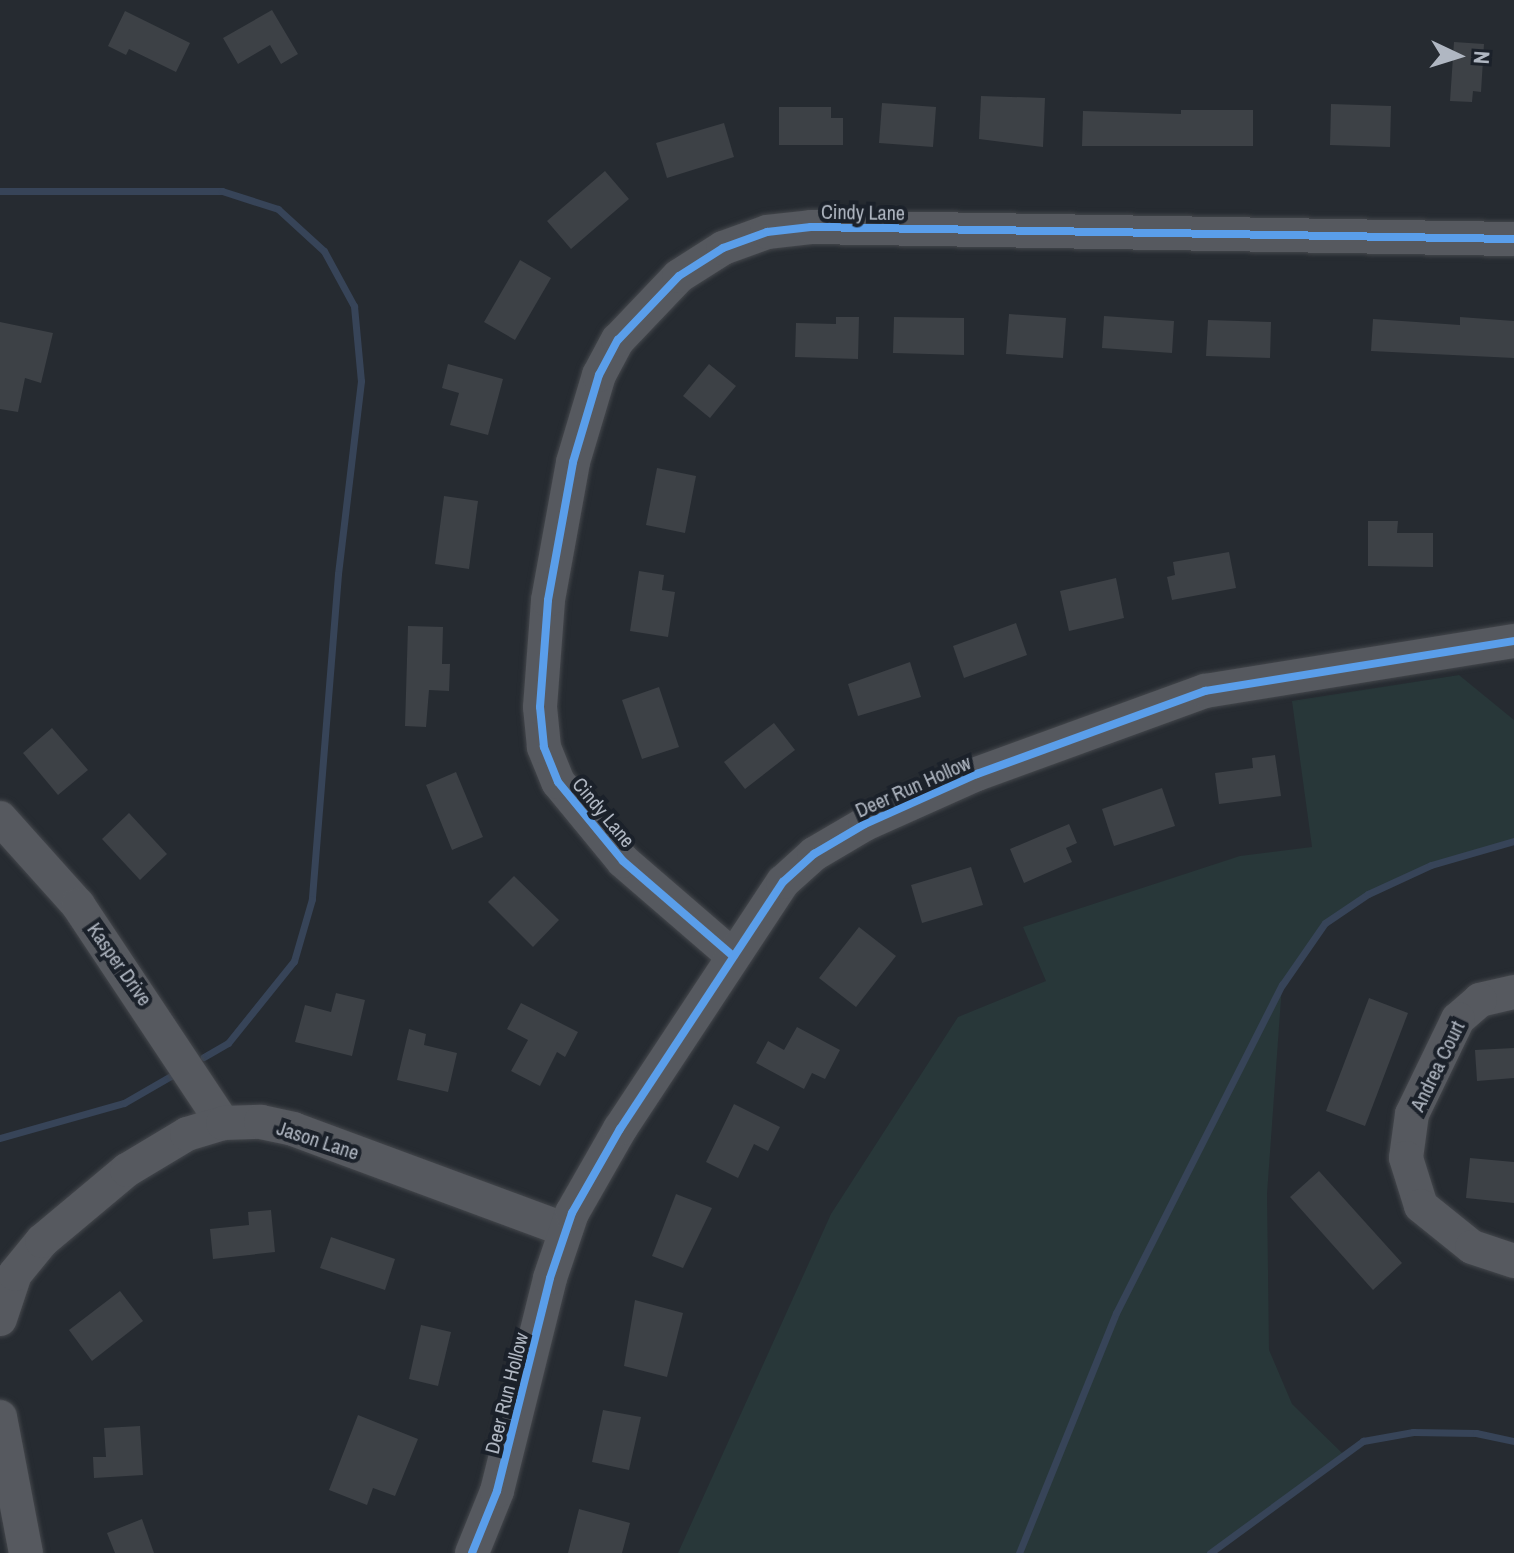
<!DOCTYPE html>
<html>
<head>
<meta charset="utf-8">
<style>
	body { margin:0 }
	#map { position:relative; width:1514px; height:1553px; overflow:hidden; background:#262b31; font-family:"Archivo Narrow",sans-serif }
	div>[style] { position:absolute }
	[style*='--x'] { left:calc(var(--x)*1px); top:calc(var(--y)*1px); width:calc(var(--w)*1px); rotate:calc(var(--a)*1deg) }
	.green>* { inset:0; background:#283739 }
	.stream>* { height:7px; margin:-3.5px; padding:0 3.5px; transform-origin:3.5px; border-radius:3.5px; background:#374458 }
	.building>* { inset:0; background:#3d4146 }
	.roads { filter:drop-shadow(0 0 2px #44474c) drop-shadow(0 0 2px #44474c) }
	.minor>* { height:34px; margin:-17px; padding:0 17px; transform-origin:17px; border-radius:17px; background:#56595f }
	.cycleway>* { height:8px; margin:-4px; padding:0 4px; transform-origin:4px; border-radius:4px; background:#5a9eea }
	span { translate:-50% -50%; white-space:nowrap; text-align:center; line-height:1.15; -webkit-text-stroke:8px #1b212a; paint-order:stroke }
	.street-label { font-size:20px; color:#b0b7c2 }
	.north { position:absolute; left:1418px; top:16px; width:80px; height:80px; -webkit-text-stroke:6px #1b212a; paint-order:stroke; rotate:94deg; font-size:22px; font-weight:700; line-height:32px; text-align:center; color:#b0b7c2 }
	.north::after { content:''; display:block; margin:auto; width:28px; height:36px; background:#b0b7c2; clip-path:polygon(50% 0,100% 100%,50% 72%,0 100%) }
</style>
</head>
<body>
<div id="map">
	<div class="green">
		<div style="clip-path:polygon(1459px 675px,1514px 720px,1514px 841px,1431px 865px,1368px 894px,1325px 923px,1282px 985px,1267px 1194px,1269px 1350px,1292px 1404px,1343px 1454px,1210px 1553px,678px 1553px,831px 1214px,958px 1017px,1046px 981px,1023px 927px,1240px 856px,1312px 847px,1292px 701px)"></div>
	</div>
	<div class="stream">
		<div style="--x:0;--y:191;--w:222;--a:0"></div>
		<div style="--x:222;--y:191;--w:59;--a:17.8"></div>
		<div style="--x:278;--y:209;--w:62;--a:42.4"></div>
		<div style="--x:324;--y:251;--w:63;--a:61.4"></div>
		<div style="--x:354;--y:306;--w:75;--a:84.7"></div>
		<div style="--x:361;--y:381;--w:194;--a:96.8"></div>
		<div style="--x:338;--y:574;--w:326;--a:94.6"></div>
		<div style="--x:312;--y:899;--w:65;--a:106.2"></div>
		<div style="--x:294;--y:961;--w:105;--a:128.8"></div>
		<div style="--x:228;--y:1043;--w:28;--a:150"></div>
		<div style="--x:0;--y:1138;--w:129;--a:-15.8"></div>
		<div style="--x:124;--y:1103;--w:54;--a:-29.9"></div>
		<div style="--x:1019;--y:1553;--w:259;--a:-68"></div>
		<div style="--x:1116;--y:1313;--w:368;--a:-63.2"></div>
		<div style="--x:1282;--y:985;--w:75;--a:-55.3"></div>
		<div style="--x:1325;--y:923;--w:52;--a:-34"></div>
		<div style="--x:1368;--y:894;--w:69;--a:-24.7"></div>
		<div style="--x:1431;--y:865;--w:86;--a:-16.1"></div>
		<div style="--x:1210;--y:1553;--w:190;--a:-36.2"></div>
		<div style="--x:1363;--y:1441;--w:51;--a:-10.2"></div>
		<div style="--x:1413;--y:1432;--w:63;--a:0.9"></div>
		<div style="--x:1476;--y:1433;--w:39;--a:12"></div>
	</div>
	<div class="building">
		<div style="clip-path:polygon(272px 10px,298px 54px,281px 64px,270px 45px,238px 64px,223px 38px)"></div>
		<div style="clip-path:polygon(125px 11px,190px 43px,176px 72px,129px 49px,126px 55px,108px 46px)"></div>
		<div style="clip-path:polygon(1454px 42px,1484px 44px,1481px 92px,1473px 91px,1472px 102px,1450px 101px)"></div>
		<div style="clip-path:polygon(981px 96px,1045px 98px,1043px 147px,979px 139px)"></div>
		<div style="clip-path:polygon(882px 103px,936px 107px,933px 147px,879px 143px)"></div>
		<div style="clip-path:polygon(1331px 104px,1391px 106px,1390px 147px,1330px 145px)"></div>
		<div style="clip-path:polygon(779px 107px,831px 107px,831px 118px,843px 118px,843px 145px,779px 145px)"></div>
		<div style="clip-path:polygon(1181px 110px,1253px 110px,1253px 146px,1082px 146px,1083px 111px,1181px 114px)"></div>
		<div style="clip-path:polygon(724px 123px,734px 157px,667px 178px,656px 143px)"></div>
		<div style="clip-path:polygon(605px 171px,629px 199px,571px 249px,547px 221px)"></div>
		<div style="clip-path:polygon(520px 260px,551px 278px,515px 340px,484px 322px)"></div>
		<div style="clip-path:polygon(1009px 314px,1066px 318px,1063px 358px,1006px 354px)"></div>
		<div style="clip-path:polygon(1104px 316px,1174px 321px,1172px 353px,1102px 348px)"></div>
		<div style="clip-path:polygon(836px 317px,859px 317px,858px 359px,795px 357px,796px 323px,836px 324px)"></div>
		<div style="clip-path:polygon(894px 317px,964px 318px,964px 355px,893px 353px)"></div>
		<div style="clip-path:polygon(1460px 317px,1514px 321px,1514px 358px,1371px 351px,1373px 319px,1460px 325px)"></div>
		<div style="clip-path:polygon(1208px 320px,1271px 322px,1270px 358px,1206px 356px)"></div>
		<div style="clip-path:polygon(0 322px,53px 333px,41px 383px,25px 378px,18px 412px,0 409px)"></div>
		<div style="clip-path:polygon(448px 364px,503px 379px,488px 435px,450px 425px,459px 393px,442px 388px)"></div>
		<div style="clip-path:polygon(709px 364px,736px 386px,710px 418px,683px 396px)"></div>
		<div style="clip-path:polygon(657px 468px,696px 476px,685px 533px,646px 525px)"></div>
		<div style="clip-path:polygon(444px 496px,478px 501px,469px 569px,435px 564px)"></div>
		<div style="clip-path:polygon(1368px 521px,1398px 521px,1397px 533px,1433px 533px,1433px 567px,1368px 566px)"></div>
		<div style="clip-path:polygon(1229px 552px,1236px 588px,1172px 600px,1167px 577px,1175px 575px,1173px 562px)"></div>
		<div style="clip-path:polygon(639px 571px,664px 575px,662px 590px,675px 592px,668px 637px,630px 631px)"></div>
		<div style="clip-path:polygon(1116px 578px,1124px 618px,1069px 631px,1060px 591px)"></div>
		<div style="clip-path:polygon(1016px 623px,1027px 655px,964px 678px,953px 646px)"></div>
		<div style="clip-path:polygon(408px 626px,443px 627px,442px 664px,450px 664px,449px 691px,429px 690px,426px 727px,405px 726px)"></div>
		<div style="clip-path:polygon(910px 662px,921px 697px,858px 716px,848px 684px)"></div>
		<div style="clip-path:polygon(659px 687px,679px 747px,642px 759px,622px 700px)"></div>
		<div style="clip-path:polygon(774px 723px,795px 750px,745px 789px,724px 762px)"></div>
		<div style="clip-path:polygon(52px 728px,88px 770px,58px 795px,23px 753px)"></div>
		<div style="clip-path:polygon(1275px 755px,1281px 796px,1219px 804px,1215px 773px,1253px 768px,1252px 758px)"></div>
		<div style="clip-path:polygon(456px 772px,483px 837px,452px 850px,426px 785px)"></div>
		<div style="clip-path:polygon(1162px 788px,1175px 826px,1114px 846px,1102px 809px)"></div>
		<div style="clip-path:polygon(129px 813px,167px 854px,140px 880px,102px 839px)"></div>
		<div style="clip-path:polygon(1069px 824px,1077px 843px,1066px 848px,1072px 862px,1024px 883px,1010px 849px)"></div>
		<div style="clip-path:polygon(971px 867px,983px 905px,922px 923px,911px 885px)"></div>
		<div style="clip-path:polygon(514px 876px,559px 920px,533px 947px,488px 902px)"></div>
		<div style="clip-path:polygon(859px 927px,896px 956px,856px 1007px,819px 978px)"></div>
		<div style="clip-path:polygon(336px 993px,365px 1000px,352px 1056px,295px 1042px,305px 1005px,331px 1012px)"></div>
		<div style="clip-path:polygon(1369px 998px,1408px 1013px,1365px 1126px,1326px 1111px)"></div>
		<div style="clip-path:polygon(521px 1003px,578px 1032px,565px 1057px,557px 1052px,540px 1086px,511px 1071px,528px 1040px,507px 1029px)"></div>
		<div style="clip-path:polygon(797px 1027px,840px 1050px,825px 1079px,812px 1073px,804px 1089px,756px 1063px,768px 1041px,784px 1050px)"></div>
		<div style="clip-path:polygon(409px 1029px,426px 1034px,424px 1045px,457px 1053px,448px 1092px,397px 1080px)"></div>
		<div style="clip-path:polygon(1514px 1048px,1514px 1078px,1477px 1081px,1475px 1050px)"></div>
		<div style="clip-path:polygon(734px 1104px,780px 1127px,768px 1151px,754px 1144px,738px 1178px,706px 1162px)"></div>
		<div style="clip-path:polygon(1470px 1158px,1514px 1162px,1514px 1203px,1466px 1198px)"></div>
		<div style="clip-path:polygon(1319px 1171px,1402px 1263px,1373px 1290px,1290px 1197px)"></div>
		<div style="clip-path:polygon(676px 1194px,712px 1208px,683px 1268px,652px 1256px)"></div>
		<div style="clip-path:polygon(271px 1210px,275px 1252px,213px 1259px,210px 1229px,249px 1225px,248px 1212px)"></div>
		<div style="clip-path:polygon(331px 1237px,395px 1259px,385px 1290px,320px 1268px)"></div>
		<div style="clip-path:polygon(120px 1291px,143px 1321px,92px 1361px,69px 1330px)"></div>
		<div style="clip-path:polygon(635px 1300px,683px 1313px,667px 1377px,624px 1366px)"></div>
		<div style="clip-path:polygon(421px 1325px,451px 1332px,438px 1386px,409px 1379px)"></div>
		<div style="clip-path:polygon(603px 1410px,641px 1417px,629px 1470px,592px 1462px)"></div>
		<div style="clip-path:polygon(358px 1415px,418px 1439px,395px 1496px,373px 1488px,367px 1505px,329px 1490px)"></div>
		<div style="clip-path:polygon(140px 1426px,143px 1475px,94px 1478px,93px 1457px,106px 1457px,104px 1428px)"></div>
		<div style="clip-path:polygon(579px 1509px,630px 1523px,622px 1553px,568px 1553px)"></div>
		<div style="clip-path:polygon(142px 1519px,154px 1553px,115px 1553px,107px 1533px)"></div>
	</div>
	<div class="roads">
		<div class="minor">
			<div style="--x:0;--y:818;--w:117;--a:48.1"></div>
			<div style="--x:78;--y:905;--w:262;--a:56.4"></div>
			<div style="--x:733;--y:956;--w:145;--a:-139.2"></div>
			<div style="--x:623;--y:861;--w:102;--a:-129.4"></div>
			<div style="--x:558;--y:782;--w:38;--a:-112"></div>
			<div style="--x:544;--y:747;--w:40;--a:-95.7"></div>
			<div style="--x:540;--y:707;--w:107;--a:-85.7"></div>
			<div style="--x:548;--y:600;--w:140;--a:-79.7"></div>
			<div style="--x:573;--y:462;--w:91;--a:-73.4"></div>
			<div style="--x:599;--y:375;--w:40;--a:-62"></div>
			<div style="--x:618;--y:340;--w:88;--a:-46.4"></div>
			<div style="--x:679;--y:276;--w:52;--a:-32.5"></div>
			<div style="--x:723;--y:248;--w:47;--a:-20"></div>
			<div style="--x:767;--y:232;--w:44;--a:-6.5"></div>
			<div style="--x:811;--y:227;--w:703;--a:0.98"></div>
			<div style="--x:1514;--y:992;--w:35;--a:167"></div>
			<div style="--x:1480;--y:1000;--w:29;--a:139"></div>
			<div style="--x:1458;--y:1019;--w:106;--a:115.8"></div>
			<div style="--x:1412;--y:1114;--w:44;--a:97.8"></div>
			<div style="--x:1406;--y:1158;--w:50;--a:72.6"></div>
			<div style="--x:1421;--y:1206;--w:65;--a:38.8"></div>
			<div style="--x:1472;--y:1247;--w:44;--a:18.4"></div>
			<div style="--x:0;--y:1319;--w:47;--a:-71.6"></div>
			<div style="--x:15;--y:1274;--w:43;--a:-50.7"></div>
			<div style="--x:42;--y:1241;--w:111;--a:-39.9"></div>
			<div style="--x:127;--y:1170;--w:70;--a:-31"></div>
			<div style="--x:187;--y:1134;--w:38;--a:-17"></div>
			<div style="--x:223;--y:1123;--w:38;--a:-2"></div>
			<div style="--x:261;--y:1122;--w:33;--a:12"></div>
			<div style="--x:293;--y:1129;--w:291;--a:20.3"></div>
			<div style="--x:0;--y:1417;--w:138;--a:79.2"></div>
			<div style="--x:472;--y:1553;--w:67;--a:-68"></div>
			<div style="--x:497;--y:1491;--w:219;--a:-76"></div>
			<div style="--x:550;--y:1278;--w:69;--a:-71.3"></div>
			<div style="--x:572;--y:1213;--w:97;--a:-60.3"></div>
			<div style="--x:620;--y:1129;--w:296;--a:-56.6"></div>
			<div style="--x:783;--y:882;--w:42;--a:-42.1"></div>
			<div style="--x:814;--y:854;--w:59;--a:-30.5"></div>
			<div style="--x:865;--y:824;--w:123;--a:-24.1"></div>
			<div style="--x:977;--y:774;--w:243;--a:-20"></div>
			<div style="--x:1205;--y:691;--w:313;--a:-9.2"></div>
		</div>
	</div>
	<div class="cycleway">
		<div style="--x:733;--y:956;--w:145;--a:-139.2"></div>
		<div style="--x:623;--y:861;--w:102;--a:-129.4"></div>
		<div style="--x:558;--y:782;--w:38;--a:-112"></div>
		<div style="--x:544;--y:747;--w:40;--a:-95.7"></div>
		<div style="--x:540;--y:707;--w:107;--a:-85.7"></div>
		<div style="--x:548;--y:600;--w:140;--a:-79.7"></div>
		<div style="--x:573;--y:462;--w:91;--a:-73.4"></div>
		<div style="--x:599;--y:375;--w:40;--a:-62"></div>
		<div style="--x:618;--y:340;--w:88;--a:-46.4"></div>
		<div style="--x:679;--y:276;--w:52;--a:-32.5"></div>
		<div style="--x:723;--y:248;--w:47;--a:-20"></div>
		<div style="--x:767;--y:232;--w:44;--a:-6.5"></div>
		<div style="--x:811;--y:227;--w:703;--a:0.98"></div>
		<div style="--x:472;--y:1553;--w:67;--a:-68"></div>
		<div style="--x:497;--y:1491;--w:219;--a:-76"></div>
		<div style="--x:550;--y:1278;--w:69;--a:-71.3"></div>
		<div style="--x:572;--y:1213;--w:97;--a:-60.3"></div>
		<div style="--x:620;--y:1129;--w:296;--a:-56.6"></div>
		<div style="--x:783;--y:882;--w:42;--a:-42.1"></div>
		<div style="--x:814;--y:854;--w:59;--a:-30.5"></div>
		<div style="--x:865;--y:824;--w:123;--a:-24.1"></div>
		<div style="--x:977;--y:774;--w:243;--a:-20"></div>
		<div style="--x:1205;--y:691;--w:313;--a:-9.2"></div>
	</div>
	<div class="street-label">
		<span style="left:863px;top:212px;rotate:1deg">Cindy Lane</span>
		<span style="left:913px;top:786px;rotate:-24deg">Deer Run Hollow</span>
		<span style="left:604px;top:812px;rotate:50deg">Cindy Lane</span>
		<span style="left:120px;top:964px;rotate:55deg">Kasper Drive</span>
		<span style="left:1437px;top:1066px;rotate:-64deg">Andrea Court</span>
		<span style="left:318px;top:1140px;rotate:18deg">Jason Lane</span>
		<span style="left:506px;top:1393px;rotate:-76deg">Deer Run Hollow</span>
	</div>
	<div class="north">N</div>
</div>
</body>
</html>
